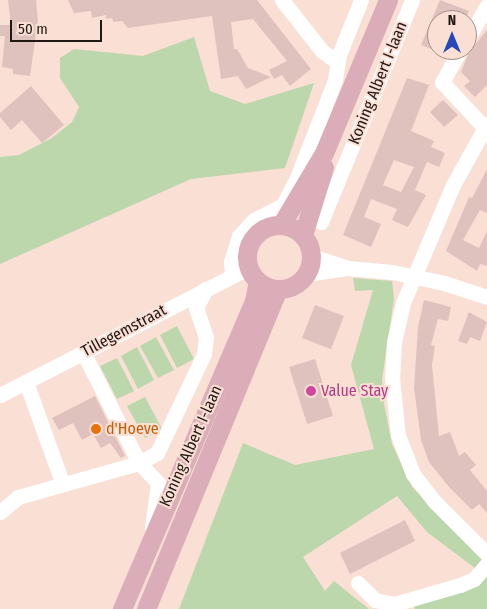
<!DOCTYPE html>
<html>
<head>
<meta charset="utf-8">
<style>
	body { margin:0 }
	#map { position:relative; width:487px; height:609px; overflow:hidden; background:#fadfd4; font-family:"Fira Sans Condensed",sans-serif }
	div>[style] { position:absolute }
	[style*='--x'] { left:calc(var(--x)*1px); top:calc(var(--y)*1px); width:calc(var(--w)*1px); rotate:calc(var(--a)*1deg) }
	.green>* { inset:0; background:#bcd7ab }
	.building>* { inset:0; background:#dfc2be }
	.minor>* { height:15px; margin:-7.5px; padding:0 7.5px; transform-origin:7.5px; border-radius:7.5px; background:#fff }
	.major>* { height:19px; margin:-9.5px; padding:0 9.5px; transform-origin:9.5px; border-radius:9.5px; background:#dbadb8 }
	.major>.ring { margin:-9.5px; padding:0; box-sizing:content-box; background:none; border:19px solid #dbadb8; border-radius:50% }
	.dots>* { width:14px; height:14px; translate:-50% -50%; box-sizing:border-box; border:2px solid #fadfd4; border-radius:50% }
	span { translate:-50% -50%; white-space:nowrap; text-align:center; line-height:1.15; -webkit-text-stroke:4px #fadfd4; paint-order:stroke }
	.street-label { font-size:16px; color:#211814 }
	.hotel-label { font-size:16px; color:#b23c85 }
	.left { translate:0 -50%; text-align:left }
	.food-label { font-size:16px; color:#c56008 }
	.north { position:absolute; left:427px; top:10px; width:50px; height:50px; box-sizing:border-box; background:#fadfd4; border:1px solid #a38f87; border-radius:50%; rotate:0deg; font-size:14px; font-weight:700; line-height:20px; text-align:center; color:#211814 }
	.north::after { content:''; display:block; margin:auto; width:18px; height:22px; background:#2948b8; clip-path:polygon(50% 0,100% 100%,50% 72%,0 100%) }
	.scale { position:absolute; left:10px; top:20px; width:92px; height:22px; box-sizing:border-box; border:2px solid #211814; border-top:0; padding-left:6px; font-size:15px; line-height:18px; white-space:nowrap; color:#211814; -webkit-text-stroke:4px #fadfd4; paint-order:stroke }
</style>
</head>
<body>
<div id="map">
	<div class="green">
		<div style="clip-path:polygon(194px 37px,210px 91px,245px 104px,314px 83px,285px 168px,191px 179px,0 264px,0 157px,19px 155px,52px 138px,72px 122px,79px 107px,60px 78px,60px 58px,74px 49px,143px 56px)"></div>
		<div style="clip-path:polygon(353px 278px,392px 281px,394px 299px,382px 379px,384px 404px,392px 444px,412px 487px,487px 563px,487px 609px,415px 609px,412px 599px,480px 572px,427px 532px,397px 496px,303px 557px,325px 591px,334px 581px,369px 609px,179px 609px,243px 443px,295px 465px,374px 449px,351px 365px,373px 290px,355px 291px)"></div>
		<div style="clip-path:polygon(177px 326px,194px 359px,177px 368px,160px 335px)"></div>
		<div style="clip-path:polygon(156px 337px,174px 370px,158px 378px,140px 346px)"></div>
		<div style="clip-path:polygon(137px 347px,154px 380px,138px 389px,121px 356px)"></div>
		<div style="clip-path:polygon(117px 358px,134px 391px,117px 399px,100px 366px)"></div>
		<div style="clip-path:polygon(145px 397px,162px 429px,145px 438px,127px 406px)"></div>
	</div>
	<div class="building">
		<div style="clip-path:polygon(8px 0,36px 0,38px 20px,30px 76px,13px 74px,13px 69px,2px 67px,5px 36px,0 36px,0 25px,11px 25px)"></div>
		<div style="clip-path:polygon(68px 0,257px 0,311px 69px,290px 86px,282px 75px,274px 79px,269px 70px,287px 61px,253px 19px,231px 22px,234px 49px,237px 49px,248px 68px,271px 77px,246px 89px,238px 76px,221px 79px,212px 16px,128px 28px,122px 21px,113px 22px,112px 18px,106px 19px,106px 15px,92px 18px,91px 11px,74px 13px)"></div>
		<div style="clip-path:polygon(440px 0,469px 11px,465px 19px,437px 20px,437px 51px,421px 45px)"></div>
		<div style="clip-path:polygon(487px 30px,487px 85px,475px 97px,464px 86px,470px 81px,461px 72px,469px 52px)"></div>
		<div style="clip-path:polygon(evenodd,407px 78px,429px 85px,411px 131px,434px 141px,431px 147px,445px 153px,439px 167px,427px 162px,415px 190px,426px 195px,408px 227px,392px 220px,397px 209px,371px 199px,364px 217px,381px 224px,371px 247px,343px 235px,407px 78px,394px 160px,414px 167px,401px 192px,383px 185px,394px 160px)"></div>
		<div style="clip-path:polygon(31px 86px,64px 125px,42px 143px,22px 120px,11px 130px,0 117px,0 113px)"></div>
		<div style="clip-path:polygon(443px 100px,458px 115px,444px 127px,430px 112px)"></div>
		<div style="clip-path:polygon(487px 169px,487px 213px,480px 210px,463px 240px,479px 248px,487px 231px,487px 266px,480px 264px,477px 271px,446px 251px,469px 197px,472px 198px)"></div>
		<div style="clip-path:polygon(424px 300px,451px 307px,448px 321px,438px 319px,431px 345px,435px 346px,432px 365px,439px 436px,450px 432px,459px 456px,465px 452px,476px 465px,470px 470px,487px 491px,487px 513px,479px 504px,472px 510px,449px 487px,429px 462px,421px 440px,414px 388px,418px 327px)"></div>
		<div style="clip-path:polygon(315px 305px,344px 316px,331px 349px,302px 338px)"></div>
		<div style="clip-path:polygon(469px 312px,487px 322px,480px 341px,470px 337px,467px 344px,458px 341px)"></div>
		<div style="clip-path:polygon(315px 359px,333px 416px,307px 424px,289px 367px)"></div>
		<div style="clip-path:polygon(95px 396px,125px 456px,121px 458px,110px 443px,101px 448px,93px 434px,82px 440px,73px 423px,59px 430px,52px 418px)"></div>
		<div style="clip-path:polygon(405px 520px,415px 541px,350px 574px,340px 553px)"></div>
	</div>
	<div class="minor">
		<div style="--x:282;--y:0;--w:65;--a:51.9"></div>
		<div style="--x:322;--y:51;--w:19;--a:36"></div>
		<div style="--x:467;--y:40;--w:39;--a:-60"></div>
		<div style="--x:460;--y:50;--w:37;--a:119"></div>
		<div style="--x:442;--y:82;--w:62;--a:47"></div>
		<div style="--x:487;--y:124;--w:70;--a:119.1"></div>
		<div style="--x:453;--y:185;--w:128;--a:113"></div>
		<div style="--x:403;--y:303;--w:40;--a:103"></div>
		<div style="--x:394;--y:342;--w:36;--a:93"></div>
		<div style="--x:392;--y:378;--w:57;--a:84"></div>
		<div style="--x:398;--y:435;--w:42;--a:69"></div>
		<div style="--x:413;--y:474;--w:36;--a:52"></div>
		<div style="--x:435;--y:502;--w:74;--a:45"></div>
		<div style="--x:321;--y:222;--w:240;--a:-67.7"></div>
		<div style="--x:311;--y:256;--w:38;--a:18"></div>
		<div style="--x:347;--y:268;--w:45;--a:5.1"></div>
		<div style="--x:392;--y:272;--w:53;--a:11.9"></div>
		<div style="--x:444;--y:283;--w:45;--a:18"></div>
		<div style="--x:232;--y:273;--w:11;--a:-95"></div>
		<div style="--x:231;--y:262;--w:27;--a:-73"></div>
		<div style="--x:239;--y:236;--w:22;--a:-47"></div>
		<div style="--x:254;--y:220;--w:33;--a:-27"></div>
		<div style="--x:283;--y:205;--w:34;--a:-63"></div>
		<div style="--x:298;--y:175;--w:102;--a:-68.7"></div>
		<div style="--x:335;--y:80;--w:25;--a:-81"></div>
		<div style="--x:339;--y:55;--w:59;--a:-68.2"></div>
		<div style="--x:306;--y:274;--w:41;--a:-8.3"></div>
		<div style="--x:83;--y:352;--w:124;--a:63.2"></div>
		<div style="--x:139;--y:463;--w:28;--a:46"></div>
		<div style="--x:158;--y:483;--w:45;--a:97.6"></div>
		<div style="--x:26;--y:382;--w:106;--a:70.2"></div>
		<div style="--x:0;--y:395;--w:279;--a:-27.1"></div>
		<div style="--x:0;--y:512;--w:23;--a:-40"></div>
		<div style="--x:18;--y:497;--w:126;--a:-15.7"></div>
		<div style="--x:139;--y:463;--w:21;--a:-29"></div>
		<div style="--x:157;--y:453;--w:110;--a:-64.6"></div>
		<div style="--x:204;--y:354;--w:17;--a:-83"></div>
		<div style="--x:206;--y:337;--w:31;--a:-109"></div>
		<div style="--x:196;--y:308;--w:22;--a:-63"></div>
		<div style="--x:358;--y:583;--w:24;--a:45"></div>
		<div style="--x:375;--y:600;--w:19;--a:12"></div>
		<div style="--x:394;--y:604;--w:69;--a:-16.1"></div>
		<div style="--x:460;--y:585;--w:15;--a:-23"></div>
		<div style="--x:474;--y:579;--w:20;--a:-49"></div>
	</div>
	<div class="major">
		<div class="ring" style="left:247px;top:225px;width:45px;height:45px"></div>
		<div style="--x:281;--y:225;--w:84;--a:-59.2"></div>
		<div style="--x:324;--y:153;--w:166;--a:-67.3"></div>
		<div style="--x:303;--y:235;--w:71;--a:-72.8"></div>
		<div style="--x:122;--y:609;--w:335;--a:-66.8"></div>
		<div style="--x:254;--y:301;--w:20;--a:-79"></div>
		<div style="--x:146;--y:609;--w:346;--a:-67.6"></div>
	</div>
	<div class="dots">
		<div style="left:311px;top:391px;background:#d1479c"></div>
		<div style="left:96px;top:429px;background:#e8710a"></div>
	</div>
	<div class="street-label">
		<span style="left:378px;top:83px;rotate:-68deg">Koning Albert I-laan</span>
		<span style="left:124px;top:331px;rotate:-28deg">Tillegemstraat</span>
		<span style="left:191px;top:446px;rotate:-66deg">Koning Albert I-laan</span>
	</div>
	<div class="hotel-label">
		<span class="left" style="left:321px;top:391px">Value Stay</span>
	</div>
	<div class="food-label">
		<span class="left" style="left:106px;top:429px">d'Hoeve</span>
	</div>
	<div class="north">N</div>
	<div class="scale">50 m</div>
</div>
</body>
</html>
